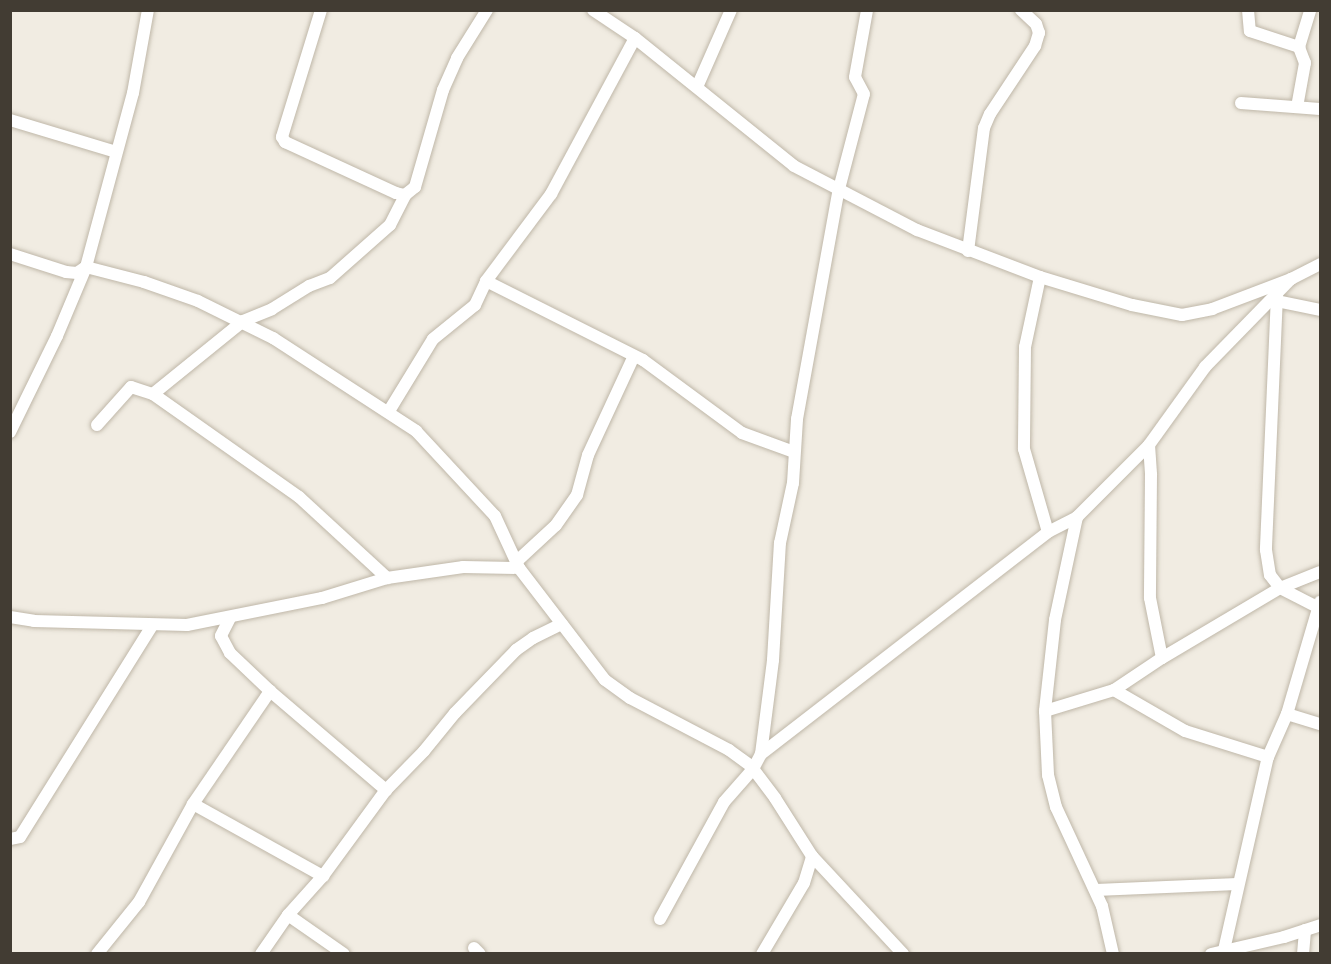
<!DOCTYPE html>
<html>
<head>
<meta charset="utf-8">
<style>
	body { margin:0 }
	#map { position:relative; width:1331px; height:964px; overflow:hidden; background:#f1ece2; font-family:"Fira Sans",sans-serif }
	div>[style] { position:absolute }
	[style*='--x'] { left:calc(var(--x)*1px); top:calc(var(--y)*1px); width:calc(var(--w)*1px); rotate:calc(var(--a)*1deg) }
	.roads { filter:drop-shadow(0 0 2px #bfb7a8) drop-shadow(0 0 2px #bfb7a8) }
	.minor>* { height:12px; margin:-6px; padding:0 6px; transform-origin:6px; border-radius:6px; background:#fff }
	span { translate:-50% -50%; white-space:nowrap; text-align:center; line-height:1.15; -webkit-text-stroke:4.5px #fff; paint-order:stroke }
	.frame { position:absolute; inset:0; border:12px solid #423c33; pointer-events:none }
</style>
</head>
<body>
<div id="map">
	<div class="roads">
		<div class="minor">
			<div style="--x:321;--y:10;--w:133;--a:107.1"></div>
			<div style="--x:282;--y:137;--w:6;--a:59"></div>
			<div style="--x:285;--y:142;--w:122;--a:24.7"></div>
			<div style="--x:396;--y:193;--w:9;--a:13"></div>
			<div style="--x:405;--y:195;--w:13;--a:-39"></div>
			<div style="--x:415;--y:187;--w:101;--a:-73.9"></div>
			<div style="--x:443;--y:90;--w:35;--a:-66"></div>
			<div style="--x:457;--y:58;--w:57;--a:-58"></div>
			<div style="--x:593;--y:10;--w:50;--a:33.7"></div>
			<div style="--x:635;--y:38;--w:204;--a:38.8"></div>
			<div style="--x:794;--y:166;--w:139;--a:27.5"></div>
			<div style="--x:917;--y:230;--w:132;--a:20.9"></div>
			<div style="--x:1040;--y:277;--w:96;--a:16.9"></div>
			<div style="--x:1132;--y:305;--w:51;--a:11.3"></div>
			<div style="--x:1182;--y:315;--w:31;--a:-11"></div>
			<div style="--x:1212;--y:309;--w:85;--a:-20.8"></div>
			<div style="--x:1291;--y:279;--w:33;--a:-27"></div>
			<div style="--x:1248;--y:10;--w:21;--a:85"></div>
			<div style="--x:1250;--y:31;--w:52;--a:18.1"></div>
			<div style="--x:697;--y:87;--w:84;--a:-66.2"></div>
			<div style="--x:1241;--y:103;--w:79;--a:4.3"></div>
			<div style="--x:1297;--y:107;--w:45;--a:-79.7"></div>
			<div style="--x:1305;--y:63;--w:17;--a:-111"></div>
			<div style="--x:1299;--y:47;--w:39;--a:-73"></div>
			<div style="--x:10;--y:120;--w:111;--a:16.8"></div>
			<div style="--x:968;--y:251;--w:124;--a:-82.6"></div>
			<div style="--x:984;--y:128;--w:15;--a:-67"></div>
			<div style="--x:990;--y:114;--w:82;--a:-56.5"></div>
			<div style="--x:1035;--y:46;--w:14;--a:-73"></div>
			<div style="--x:1039;--y:33;--w:9;--a:-108"></div>
			<div style="--x:1036;--y:24;--w:21;--a:-137"></div>
			<div style="--x:10;--y:254;--w:59;--a:17.8"></div>
			<div style="--x:66;--y:272;--w:11;--a:5"></div>
			<div style="--x:77;--y:273;--w:11;--a:-34"></div>
			<div style="--x:86;--y:267;--w:60;--a:14.5"></div>
			<div style="--x:144;--y:282;--w:57;--a:19.4"></div>
			<div style="--x:198;--y:301;--w:84;--a:26.3"></div>
			<div style="--x:273;--y:338;--w:171;--a:33"></div>
			<div style="--x:416;--y:431;--w:116;--a:47.1"></div>
			<div style="--x:495;--y:516;--w:57;--a:65.2"></div>
			<div style="--x:519;--y:568;--w:141;--a:52.5"></div>
			<div style="--x:605;--y:680;--w:31;--a:36"></div>
			<div style="--x:630;--y:698;--w:112;--a:27.7"></div>
			<div style="--x:729;--y:750;--w:27;--a:36"></div>
			<div style="--x:751;--y:766;--w:40;--a:53"></div>
			<div style="--x:775;--y:798;--w:69;--a:57.5"></div>
			<div style="--x:812;--y:856;--w:134;--a:47.1"></div>
			<div style="--x:1040;--y:277;--w:72;--a:102.1"></div>
			<div style="--x:1025;--y:347;--w:102;--a:90.6"></div>
			<div style="--x:1024;--y:449;--w:86;--a:73.9"></div>
			<div style="--x:486;--y:281;--w:176;--a:26.7"></div>
			<div style="--x:643;--y:360;--w:123;--a:36.4"></div>
			<div style="--x:742;--y:433;--w:55;--a:20.1"></div>
			<div style="--x:1277;--y:295;--w:255;--a:92.5"></div>
			<div style="--x:1266;--y:550;--w:25;--a:81"></div>
			<div style="--x:1270;--y:575;--w:16;--a:52"></div>
			<div style="--x:1280;--y:588;--w:44;--a:27.1"></div>
			<div style="--x:1277;--y:301;--w:44;--a:11.8"></div>
			<div style="--x:153;--y:394;--w:116;--a:-39"></div>
			<div style="--x:243;--y:321;--w:31;--a:-22"></div>
			<div style="--x:272;--y:309;--w:44;--a:-31.9"></div>
			<div style="--x:309;--y:286;--w:22;--a:-21"></div>
			<div style="--x:330;--y:278;--w:80;--a:-41.5"></div>
			<div style="--x:390;--y:225;--w:34;--a:-63"></div>
			<div style="--x:389;--y:411;--w:84;--a:-58.6"></div>
			<div style="--x:433;--y:339;--w:54;--a:-39"></div>
			<div style="--x:475;--y:305;--w:26;--a:-65"></div>
			<div style="--x:486;--y:281;--w:109;--a:-53.2"></div>
			<div style="--x:551;--y:194;--w:177;--a:-61.7"></div>
			<div style="--x:97;--y:425;--w:51;--a:-48.2"></div>
			<div style="--x:131;--y:387;--w:23;--a:18"></div>
			<div style="--x:153;--y:394;--w:179;--a:35.2"></div>
			<div style="--x:299;--y:497;--w:120;--a:42.6"></div>
			<div style="--x:10;--y:432;--w:107;--a:-63.9"></div>
			<div style="--x:57;--y:336;--w:75;--a:-67.2"></div>
			<div style="--x:86;--y:267;--w:180;--a:-74.9"></div>
			<div style="--x:133;--y:93;--w:84;--a:-79.8"></div>
			<div style="--x:1149;--y:445;--w:30;--a:86"></div>
			<div style="--x:1151;--y:475;--w:123;--a:90.5"></div>
			<div style="--x:1150;--y:598;--w:61;--a:78.7"></div>
			<div style="--x:1077;--y:517;--w:105;--a:102.1"></div>
			<div style="--x:1055;--y:620;--w:92;--a:96.3"></div>
			<div style="--x:1045;--y:711;--w:64;--a:87.3"></div>
			<div style="--x:1048;--y:775;--w:33;--a:76"></div>
			<div style="--x:1056;--y:807;--w:109;--a:65.1"></div>
			<div style="--x:1102;--y:906;--w:49;--a:77.1"></div>
			<div style="--x:516;--y:562;--w:54;--a:-42.8"></div>
			<div style="--x:556;--y:525;--w:37;--a:-55"></div>
			<div style="--x:577;--y:495;--w:41;--a:-74.6"></div>
			<div style="--x:588;--y:455;--w:109;--a:-65.1"></div>
			<div style="--x:10;--y:617;--w:24;--a:9"></div>
			<div style="--x:34;--y:621;--w:153;--a:1.5"></div>
			<div style="--x:187;--y:625;--w:138;--a:-11.3"></div>
			<div style="--x:322;--y:598;--w:68;--a:-17.1"></div>
			<div style="--x:387;--y:578;--w:77;--a:-8.2"></div>
			<div style="--x:463;--y:567;--w:56;--a:1"></div>
			<div style="--x:230;--y:618;--w:20;--a:117"></div>
			<div style="--x:221;--y:636;--w:19;--a:62"></div>
			<div style="--x:230;--y:653;--w:55;--a:43.5"></div>
			<div style="--x:270;--y:691;--w:153;--a:40.5"></div>
			<div style="--x:1114;--y:690;--w:82;--a:30"></div>
			<div style="--x:1185;--y:731;--w:87;--a:17.4"></div>
			<div style="--x:1045;--y:711;--w:72;--a:-16.9"></div>
			<div style="--x:1114;--y:690;--w:58;--a:-33.7"></div>
			<div style="--x:1162;--y:658;--w:137;--a:-30.7"></div>
			<div style="--x:1280;--y:588;--w:43;--a:-21.8"></div>
			<div style="--x:1287;--y:714;--w:34;--a:17"></div>
			<div style="--x:761;--y:754;--w:95;--a:-82.7"></div>
			<div style="--x:773;--y:660;--w:117;--a:-86.6"></div>
			<div style="--x:780;--y:543;--w:61;--a:-77.8"></div>
			<div style="--x:793;--y:483;--w:64;--a:-86.4"></div>
			<div style="--x:797;--y:419;--w:234;--a:-79.7"></div>
			<div style="--x:839;--y:189;--w:98;--a:-75.3"></div>
			<div style="--x:864;--y:94;--w:19;--a:-118"></div>
			<div style="--x:855;--y:77;--w:68;--a:-79.8"></div>
			<div style="--x:193;--y:804;--w:149;--a:29"></div>
			<div style="--x:10;--y:839;--w:10;--a:-11"></div>
			<div style="--x:20;--y:837;--w:249;--a:-58"></div>
			<div style="--x:1096;--y:890;--w:141;--a:-2.4"></div>
			<div style="--x:288;--y:915;--w:68;--a:34.9"></div>
			<div style="--x:660;--y:919;--w:133;--a:-61.3"></div>
			<div style="--x:724;--y:802;--w:44;--a:-48.7"></div>
			<div style="--x:753;--y:769;--w:17;--a:-62"></div>
			<div style="--x:761;--y:754;--w:363;--a:-37.7"></div>
			<div style="--x:1048;--y:532;--w:33;--a:-27"></div>
			<div style="--x:1077;--y:517;--w:102;--a:-45"></div>
			<div style="--x:1149;--y:445;--w:96;--a:-54.3"></div>
			<div style="--x:1205;--y:367;--w:123;--a:-45.7"></div>
			<div style="--x:474;--y:948;--w:8;--a:45"></div>
			<div style="--x:1224;--y:950;--w:198;--a:-77.2"></div>
			<div style="--x:1268;--y:757;--w:47;--a:-66.2"></div>
			<div style="--x:1287;--y:714;--w:117;--a:-73.6"></div>
			<div style="--x:97;--y:954;--w:67;--a:-51.1"></div>
			<div style="--x:139;--y:902;--w:112;--a:-61.1"></div>
			<div style="--x:193;--y:804;--w:137;--a:-55.7"></div>
			<div style="--x:261;--y:954;--w:47;--a:-55.3"></div>
			<div style="--x:288;--y:915;--w:52;--a:-48.1"></div>
			<div style="--x:323;--y:876;--w:107;--a:-53.8"></div>
			<div style="--x:386;--y:790;--w:54;--a:-45.7"></div>
			<div style="--x:424;--y:751;--w:49;--a:-50.8"></div>
			<div style="--x:455;--y:713;--w:88;--a:-45.9"></div>
			<div style="--x:516;--y:650;--w:21;--a:-35"></div>
			<div style="--x:533;--y:638;--w:32;--a:-26"></div>
			<div style="--x:762;--y:954;--w:82;--a:-59.4"></div>
			<div style="--x:804;--y:883;--w:28;--a:-73"></div>
			<div style="--x:1211;--y:954;--w:75;--a:-13.1"></div>
			<div style="--x:1284;--y:937;--w:38;--a:-18"></div>
			<div style="--x:1303;--y:954;--w:24;--a:-85"></div>
		</div>
	</div>
	<div class="frame"></div>
</div>
</body>
</html>
